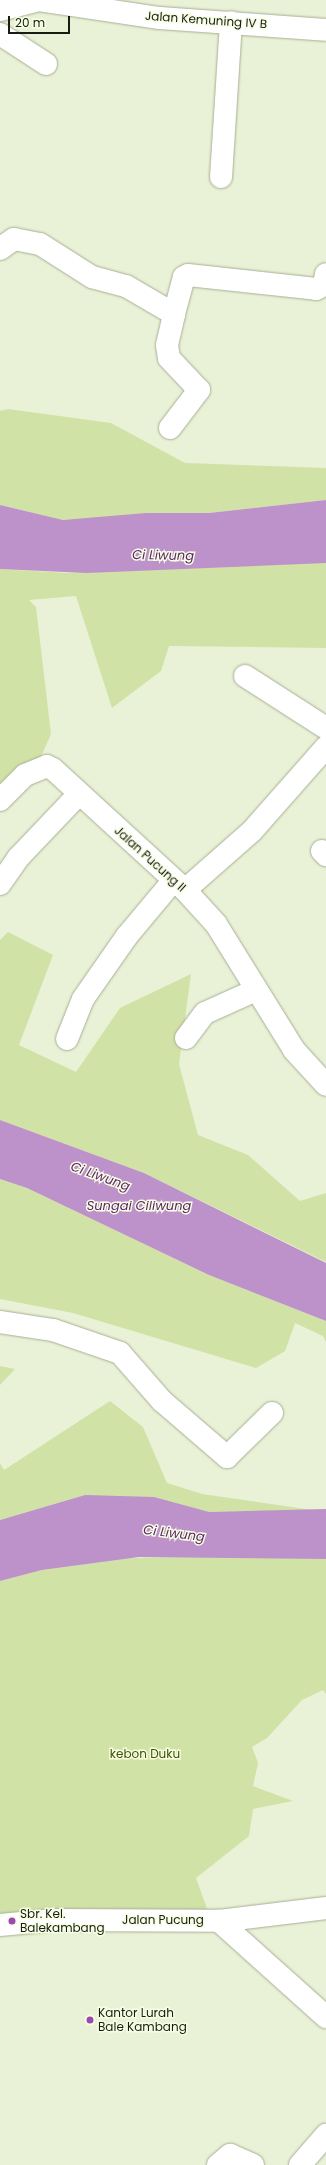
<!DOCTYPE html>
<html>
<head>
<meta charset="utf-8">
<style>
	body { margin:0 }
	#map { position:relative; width:326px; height:2165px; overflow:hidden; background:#e9f1d6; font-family:Poppins,sans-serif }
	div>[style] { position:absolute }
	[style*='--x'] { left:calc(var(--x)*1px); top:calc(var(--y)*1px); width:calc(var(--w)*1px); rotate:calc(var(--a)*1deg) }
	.green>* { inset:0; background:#d1e2a7 }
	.water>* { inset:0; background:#bd91c9 }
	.roads { filter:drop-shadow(0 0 1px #a7af95) drop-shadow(0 0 1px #a7af95) }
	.minor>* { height:22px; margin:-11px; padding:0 11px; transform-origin:11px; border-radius:11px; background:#fff }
	.dots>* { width:11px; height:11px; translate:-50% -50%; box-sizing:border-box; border:2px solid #f6fee3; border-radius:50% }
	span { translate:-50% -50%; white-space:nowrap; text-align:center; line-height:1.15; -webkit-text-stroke:3px #f6fee3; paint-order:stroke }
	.street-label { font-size:12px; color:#191c13 }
	.park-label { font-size:12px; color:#445301 }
	.poi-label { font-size:12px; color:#191c13 }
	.left { translate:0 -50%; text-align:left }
	.water-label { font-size:13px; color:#5c266a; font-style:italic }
	.scale { position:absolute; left:8px; top:16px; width:62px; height:18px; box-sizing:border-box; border:2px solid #191c13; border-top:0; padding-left:5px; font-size:12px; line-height:14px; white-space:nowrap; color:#191c13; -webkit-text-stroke:3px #f6fee3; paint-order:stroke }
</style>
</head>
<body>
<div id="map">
	<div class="green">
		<div style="clip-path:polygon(8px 409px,111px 423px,185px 463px,326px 468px,326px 500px,209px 513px,62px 520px,0 505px,0 411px)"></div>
		<div style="clip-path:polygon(326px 562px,326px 648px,169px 646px,161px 671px,112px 708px,76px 596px,29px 600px,36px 607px,51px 734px,26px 791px,0 791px,0 569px,68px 573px)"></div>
		<div style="clip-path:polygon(8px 932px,53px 955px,19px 1045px,76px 1072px,120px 1008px,191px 974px,179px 1064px,198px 1135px,248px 1155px,300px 1201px,326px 1193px,326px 1262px,144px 1173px,0 1120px,0 940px)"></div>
		<div style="clip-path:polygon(0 1179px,27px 1188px,209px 1275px,326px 1321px,326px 1342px,323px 1336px,295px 1323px,285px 1351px,256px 1368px,73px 1313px,0 1299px)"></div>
		<div style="clip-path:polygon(0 1366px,15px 1369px,0 1385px)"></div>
		<div style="clip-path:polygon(110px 1401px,143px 1427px,167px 1483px,202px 1494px,312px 1510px,209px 1512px,85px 1495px,0 1520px,0 1463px,4px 1470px)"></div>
		<div style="clip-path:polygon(249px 1556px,326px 1559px,326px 1694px,323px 1690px,302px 1700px,267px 1738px,252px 1747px,258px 1763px,253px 1786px,293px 1801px,253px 1809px,249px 1836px,196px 1878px,210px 1917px,0 1922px,0 1581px,42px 1570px,129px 1558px)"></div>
	</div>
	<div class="water">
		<div style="clip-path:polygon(326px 500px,326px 563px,86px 573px,0 569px,0 505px,63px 520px,146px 513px,209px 513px)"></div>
		<div style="clip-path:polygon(0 1120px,144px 1173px,326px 1263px,326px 1321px,209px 1275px,27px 1188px,0 1179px)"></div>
		<div style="clip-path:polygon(85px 1495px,154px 1497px,209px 1512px,326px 1509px,326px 1559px,139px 1557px,42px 1570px,0 1581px,0 1520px)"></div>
	</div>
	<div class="roads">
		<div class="minor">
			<div style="--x:0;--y:10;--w:40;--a:-14.4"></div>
			<div style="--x:39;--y:0;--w:122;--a:8.5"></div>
			<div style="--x:160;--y:18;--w:166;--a:4.1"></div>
			<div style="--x:0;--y:34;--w:55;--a:33.1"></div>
			<div style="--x:221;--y:177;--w:155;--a:-86.3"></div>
			<div style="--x:0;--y:249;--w:17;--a:-36"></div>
			<div style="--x:14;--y:239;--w:26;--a:11"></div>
			<div style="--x:40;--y:244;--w:62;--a:32.4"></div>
			<div style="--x:92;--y:277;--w:35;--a:15"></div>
			<div style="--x:126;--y:286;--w:56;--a:30.3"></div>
			<div style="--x:174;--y:314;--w:38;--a:-75"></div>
			<div style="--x:184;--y:277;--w:4;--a:-27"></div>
			<div style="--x:188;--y:275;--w:129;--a:6.2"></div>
			<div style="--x:316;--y:289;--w:9;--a:-27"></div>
			<div style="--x:324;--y:285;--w:11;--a:-80"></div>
			<div style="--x:170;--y:428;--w:48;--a:-52.7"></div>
			<div style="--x:199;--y:390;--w:44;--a:-133.2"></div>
			<div style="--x:169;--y:358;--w:13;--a:-99"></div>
			<div style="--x:167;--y:345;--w:32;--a:-77"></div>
			<div style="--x:245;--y:676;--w:96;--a:32.7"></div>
			<div style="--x:0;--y:800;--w:35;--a:-45"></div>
			<div style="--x:25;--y:775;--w:24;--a:-22"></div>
			<div style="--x:47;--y:766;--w:7;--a:27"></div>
			<div style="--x:53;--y:769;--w:179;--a:42.5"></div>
			<div style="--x:185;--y:890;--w:46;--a:47.6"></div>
			<div style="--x:216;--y:924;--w:148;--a:58.2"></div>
			<div style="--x:294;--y:1050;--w:47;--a:47.6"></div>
			<div style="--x:322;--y:851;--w:6;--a:45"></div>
			<div style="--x:0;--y:884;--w:32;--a:-55"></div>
			<div style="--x:18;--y:858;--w:87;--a:-46.4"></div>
			<div style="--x:185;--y:890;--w:89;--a:-41.4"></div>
			<div style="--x:252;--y:831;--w:112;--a:-48.6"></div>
			<div style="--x:186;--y:1038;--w:31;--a:-53"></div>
			<div style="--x:205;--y:1013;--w:56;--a:-24.3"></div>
			<div style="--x:67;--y:1039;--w:43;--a:-68.2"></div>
			<div style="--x:83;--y:999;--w:77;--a:-55.1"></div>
			<div style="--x:127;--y:936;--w:72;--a:-50.1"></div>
			<div style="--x:0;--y:1322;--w:54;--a:8.6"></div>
			<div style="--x:53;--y:1330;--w:71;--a:18.9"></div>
			<div style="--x:120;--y:1353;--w:64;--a:48.8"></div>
			<div style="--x:162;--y:1401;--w:86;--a:40.7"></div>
			<div style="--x:227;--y:1457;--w:63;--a:-44.4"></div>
			<div style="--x:219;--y:1921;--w:144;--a:41.9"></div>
			<div style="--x:0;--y:1925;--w:54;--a:-5.3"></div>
			<div style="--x:54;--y:1920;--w:165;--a:0.3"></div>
			<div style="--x:219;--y:1921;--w:108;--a:-6.9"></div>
			<div style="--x:218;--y:2165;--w:16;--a:-40"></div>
			<div style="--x:230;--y:2155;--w:25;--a:23"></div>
			<div style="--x:300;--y:2165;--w:40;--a:-49"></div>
		</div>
	</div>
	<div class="dots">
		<div style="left:12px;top:1921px;background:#9d47b4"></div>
		<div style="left:90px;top:2020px;background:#9d47b4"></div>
	</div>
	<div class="street-label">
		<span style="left:206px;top:20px;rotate:4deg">Jalan Kemuning IV B</span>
		<span style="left:150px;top:859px;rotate:42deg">Jalan Pucung II</span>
		<span style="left:163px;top:1920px">Jalan Pucung</span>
	</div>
	<div class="park-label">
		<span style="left:145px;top:1754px">kebon Duku</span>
	</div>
	<div class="poi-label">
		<span class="left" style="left:20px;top:1921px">Sbr. Kel.<br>Balekambang</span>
		<span class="left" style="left:98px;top:2020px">Kantor Lurah<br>Bale Kambang</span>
	</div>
	<div class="water-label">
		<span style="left:163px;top:556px;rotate:1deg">Ci Liwung</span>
		<span style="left:100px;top:1177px;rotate:20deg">Ci Liwung</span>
		<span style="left:139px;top:1206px">Sungai Ciliwung</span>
		<span style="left:174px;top:1534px;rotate:7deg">Ci Liwung</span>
	</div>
	<div class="scale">20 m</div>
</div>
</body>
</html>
